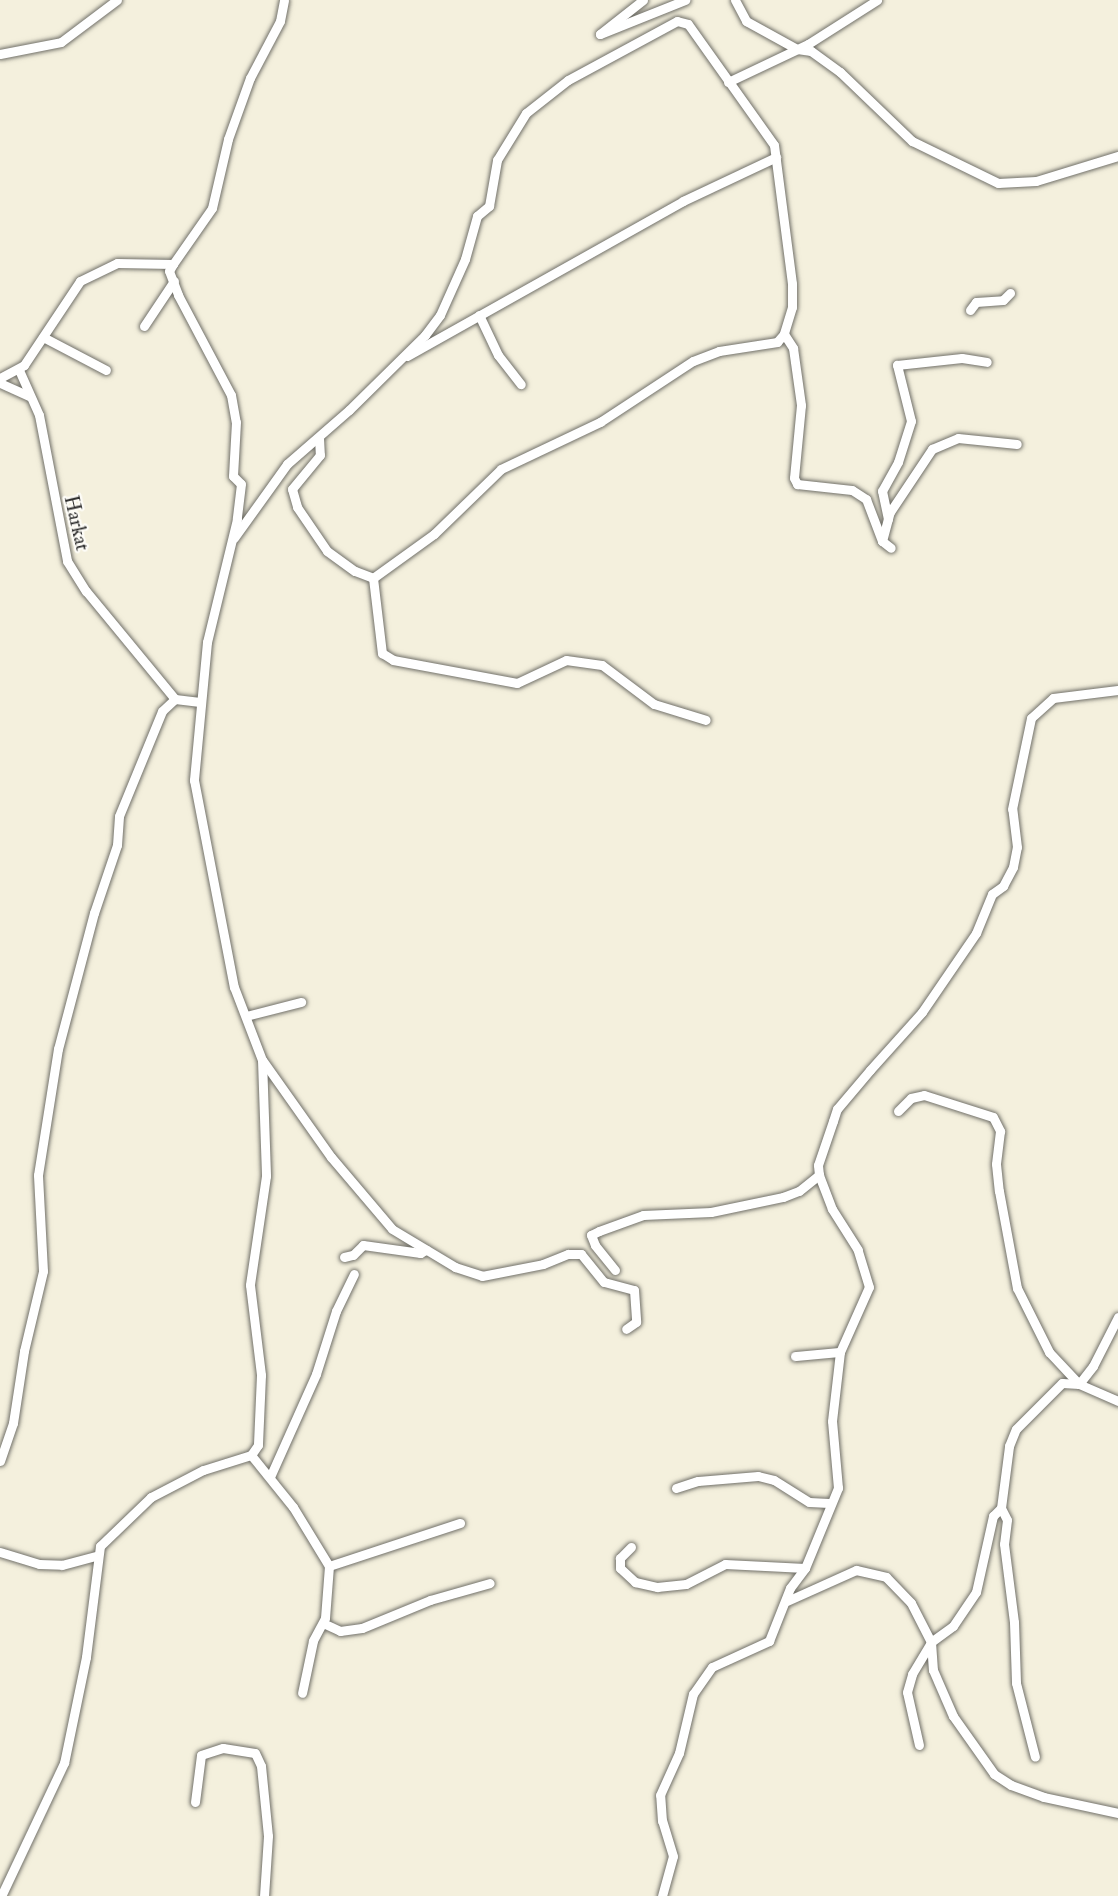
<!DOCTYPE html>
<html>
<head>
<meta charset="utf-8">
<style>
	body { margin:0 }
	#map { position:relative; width:1118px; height:1896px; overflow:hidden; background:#f4f0dd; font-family:"IM FELL Double Pica",serif }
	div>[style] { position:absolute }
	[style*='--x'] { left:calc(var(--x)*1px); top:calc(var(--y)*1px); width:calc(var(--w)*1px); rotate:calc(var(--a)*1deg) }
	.roads { filter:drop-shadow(0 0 2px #717069) drop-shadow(0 0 2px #717069) }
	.minor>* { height:9px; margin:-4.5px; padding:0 4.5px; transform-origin:4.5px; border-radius:4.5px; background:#fff }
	span { translate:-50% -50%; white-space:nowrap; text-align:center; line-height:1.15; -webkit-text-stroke:4.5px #fdfcf7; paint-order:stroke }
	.street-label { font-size:20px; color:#2b2b2b }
</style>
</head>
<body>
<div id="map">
	<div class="roads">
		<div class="minor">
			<div style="--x:643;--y:0;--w:55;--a:141.7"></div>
			<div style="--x:600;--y:34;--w:92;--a:-21.8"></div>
			<div style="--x:735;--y:0;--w:24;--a:62"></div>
			<div style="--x:746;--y:21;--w:58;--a:28.8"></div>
			<div style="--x:797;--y:49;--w:14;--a:8"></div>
			<div style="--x:811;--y:51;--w:36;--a:36"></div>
			<div style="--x:840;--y:72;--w:100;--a:43.8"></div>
			<div style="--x:912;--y:141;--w:96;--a:26"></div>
			<div style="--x:998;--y:183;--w:38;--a:-3"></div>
			<div style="--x:1036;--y:181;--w:86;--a:-17"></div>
			<div style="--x:0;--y:54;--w:62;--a:-11.1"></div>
			<div style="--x:61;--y:42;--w:70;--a:-36.9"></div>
			<div style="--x:728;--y:82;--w:89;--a:-25.4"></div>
			<div style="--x:808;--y:44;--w:82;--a:-32.5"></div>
			<div style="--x:173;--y:264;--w:68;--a:-55.1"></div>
			<div style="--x:212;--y:208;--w:71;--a:-76.9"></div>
			<div style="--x:228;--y:139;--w:65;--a:-70.2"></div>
			<div style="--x:250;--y:78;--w:64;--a:-62.2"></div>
			<div style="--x:280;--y:21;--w:21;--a:-79"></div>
			<div style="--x:970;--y:310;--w:10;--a:-53"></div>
			<div style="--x:976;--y:302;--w:27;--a:-4"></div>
			<div style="--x:1003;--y:300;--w:10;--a:-45"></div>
			<div style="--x:479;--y:315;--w:44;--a:64.6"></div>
			<div style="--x:498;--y:355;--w:37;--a:52"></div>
			<div style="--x:144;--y:326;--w:54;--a:-56.3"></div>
			<div style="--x:43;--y:337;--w:71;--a:27.6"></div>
			<div style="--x:407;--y:356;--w:317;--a:-29.3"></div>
			<div style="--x:683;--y:201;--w:103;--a:-25.3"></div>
			<div style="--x:19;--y:370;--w:49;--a:66"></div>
			<div style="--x:39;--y:415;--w:149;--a:79.1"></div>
			<div style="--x:67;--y:561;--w:36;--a:58"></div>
			<div style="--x:86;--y:591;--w:140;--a:50.5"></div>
			<div style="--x:175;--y:699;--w:25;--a:7"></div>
			<div style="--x:0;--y:378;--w:27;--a:-28"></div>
			<div style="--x:24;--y:365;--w:101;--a:-56.3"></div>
			<div style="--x:80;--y:281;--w:41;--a:-25.9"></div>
			<div style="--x:117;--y:263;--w:56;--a:1"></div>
			<div style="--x:173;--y:264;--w:8;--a:120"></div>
			<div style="--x:169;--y:271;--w:26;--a:69"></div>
			<div style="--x:178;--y:295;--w:113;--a:62.1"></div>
			<div style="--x:231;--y:395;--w:27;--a:80"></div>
			<div style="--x:236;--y:422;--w:54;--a:93.2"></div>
			<div style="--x:233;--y:476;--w:11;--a:45"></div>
			<div style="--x:241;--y:484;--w:35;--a:97"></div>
			<div style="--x:237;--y:519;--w:127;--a:103.7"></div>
			<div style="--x:207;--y:642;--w:139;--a:95.4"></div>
			<div style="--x:194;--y:780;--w:211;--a:79.1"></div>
			<div style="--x:234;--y:987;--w:78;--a:69"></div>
			<div style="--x:262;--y:1060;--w:116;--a:88"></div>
			<div style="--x:266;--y:1176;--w:110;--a:98.4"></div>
			<div style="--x:250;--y:1285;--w:91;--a:83"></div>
			<div style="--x:261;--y:1375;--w:70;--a:92.5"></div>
			<div style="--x:258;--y:1445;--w:12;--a:125"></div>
			<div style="--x:251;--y:1455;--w:50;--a:162.6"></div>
			<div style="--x:203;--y:1470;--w:59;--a:152.6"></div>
			<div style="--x:151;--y:1497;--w:71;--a:136.1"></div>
			<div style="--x:100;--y:1546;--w:112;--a:97.2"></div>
			<div style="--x:86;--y:1657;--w:108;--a:101.7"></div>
			<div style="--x:64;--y:1763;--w:147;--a:115.3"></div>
			<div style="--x:0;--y:383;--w:32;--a:24"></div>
			<div style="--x:319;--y:438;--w:17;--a:87"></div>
			<div style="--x:320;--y:455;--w:44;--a:129.5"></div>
			<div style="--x:292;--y:489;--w:19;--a:74"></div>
			<div style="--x:297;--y:507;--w:53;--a:55.7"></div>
			<div style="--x:327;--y:551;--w:34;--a:36"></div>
			<div style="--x:355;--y:571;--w:19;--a:21"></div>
			<div style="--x:373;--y:578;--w:75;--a:-35.8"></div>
			<div style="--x:434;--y:534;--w:93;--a:-44.1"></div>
			<div style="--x:501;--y:469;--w:110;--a:-25.4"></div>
			<div style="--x:600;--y:422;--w:111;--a:-33.3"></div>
			<div style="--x:693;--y:361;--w:28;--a:-21"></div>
			<div style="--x:719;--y:351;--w:59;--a:-8.8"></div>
			<div style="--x:777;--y:342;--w:11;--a:-49"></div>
			<div style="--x:888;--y:519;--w:29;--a:-102"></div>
			<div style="--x:882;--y:491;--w:33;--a:-61"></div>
			<div style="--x:898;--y:462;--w:43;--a:-72.4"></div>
			<div style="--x:911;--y:421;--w:58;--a:-104"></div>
			<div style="--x:897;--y:365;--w:65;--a:-6.1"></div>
			<div style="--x:962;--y:358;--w:25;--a:9"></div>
			<div style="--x:234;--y:538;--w:91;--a:-54.4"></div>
			<div style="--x:287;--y:464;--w:82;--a:-41.1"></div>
			<div style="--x:349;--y:410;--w:107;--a:-44.6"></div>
			<div style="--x:425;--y:335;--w:25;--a:-53"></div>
			<div style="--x:440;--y:315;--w:61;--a:-65.9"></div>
			<div style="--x:465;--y:259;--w:45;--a:-74.4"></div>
			<div style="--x:477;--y:216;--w:16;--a:-40"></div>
			<div style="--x:489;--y:206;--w:47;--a:-80.1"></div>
			<div style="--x:497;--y:160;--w:55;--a:-58.3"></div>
			<div style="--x:526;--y:113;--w:53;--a:-38.2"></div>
			<div style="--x:568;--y:80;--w:124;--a:-28.4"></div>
			<div style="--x:677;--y:21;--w:11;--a:15"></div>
			<div style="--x:688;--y:24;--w:148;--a:54.6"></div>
			<div style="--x:774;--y:145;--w:140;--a:82.6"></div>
			<div style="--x:792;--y:284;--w:23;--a:90"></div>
			<div style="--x:792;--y:307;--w:28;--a:107"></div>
			<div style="--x:784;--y:334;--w:17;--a:57"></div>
			<div style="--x:793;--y:348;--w:58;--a:82"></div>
			<div style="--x:801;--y:405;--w:73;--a:95.5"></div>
			<div style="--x:794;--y:478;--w:7;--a:63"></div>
			<div style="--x:797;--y:484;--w:55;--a:6.2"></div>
			<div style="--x:852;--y:490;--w:17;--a:33"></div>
			<div style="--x:866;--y:499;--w:45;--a:69.1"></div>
			<div style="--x:882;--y:541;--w:11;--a:38"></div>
			<div style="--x:882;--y:541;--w:30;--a:-75"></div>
			<div style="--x:890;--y:512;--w:76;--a:-56.3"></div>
			<div style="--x:932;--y:449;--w:28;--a:-23"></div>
			<div style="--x:958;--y:438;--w:59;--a:5.8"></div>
			<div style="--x:373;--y:578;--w:76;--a:83.2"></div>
			<div style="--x:382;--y:653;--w:13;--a:32"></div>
			<div style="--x:393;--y:660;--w:126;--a:10.5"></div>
			<div style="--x:517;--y:683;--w:54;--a:-25.1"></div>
			<div style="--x:566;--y:660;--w:36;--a:8"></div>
			<div style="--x:602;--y:665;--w:65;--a:36.9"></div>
			<div style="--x:654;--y:704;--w:54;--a:17.1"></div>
			<div style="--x:246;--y:1016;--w:57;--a:-14.3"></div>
			<div style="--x:263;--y:1061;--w:118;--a:54.7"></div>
			<div style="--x:331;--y:1157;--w:94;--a:49.7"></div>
			<div style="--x:392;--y:1229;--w:74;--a:31.1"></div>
			<div style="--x:455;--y:1267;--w:28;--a:18"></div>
			<div style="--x:482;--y:1276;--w:62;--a:-11.1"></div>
			<div style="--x:543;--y:1264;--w:27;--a:-22"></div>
			<div style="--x:568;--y:1254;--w:13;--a:0"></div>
			<div style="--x:581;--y:1254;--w:36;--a:51"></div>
			<div style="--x:604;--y:1282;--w:31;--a:15"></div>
			<div style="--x:634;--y:1290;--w:32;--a:86"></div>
			<div style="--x:636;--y:1322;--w:12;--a:145"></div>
			<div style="--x:898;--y:1111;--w:18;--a:-45"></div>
			<div style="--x:911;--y:1098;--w:13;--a:-13"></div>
			<div style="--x:924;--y:1095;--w:72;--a:17.7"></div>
			<div style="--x:993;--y:1117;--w:16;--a:63"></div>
			<div style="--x:1000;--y:1131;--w:33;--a:97"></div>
			<div style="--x:996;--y:1164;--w:27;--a:84"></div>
			<div style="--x:999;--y:1191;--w:99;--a:79.5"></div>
			<div style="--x:1017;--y:1288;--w:72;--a:63.4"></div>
			<div style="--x:1049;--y:1352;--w:44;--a:46.8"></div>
			<div style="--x:1079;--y:1384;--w:23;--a:-52"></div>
			<div style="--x:1093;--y:1366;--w:55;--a:-63"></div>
			<div style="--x:344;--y:1257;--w:9;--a:-13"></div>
			<div style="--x:353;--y:1255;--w:14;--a:-45"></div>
			<div style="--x:363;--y:1245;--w:58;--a:8"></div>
			<div style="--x:420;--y:1253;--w:7;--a:-27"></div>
			<div style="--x:615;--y:1270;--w:32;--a:-129"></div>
			<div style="--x:595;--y:1245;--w:11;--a:-112"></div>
			<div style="--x:591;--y:1235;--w:9;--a:-27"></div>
			<div style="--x:599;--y:1231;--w:47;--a:-20"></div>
			<div style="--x:643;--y:1215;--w:68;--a:-2.5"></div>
			<div style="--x:711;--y:1212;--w:74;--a:-11.8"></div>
			<div style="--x:783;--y:1197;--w:17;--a:-21"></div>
			<div style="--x:799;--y:1191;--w:26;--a:-39"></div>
			<div style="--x:795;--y:1356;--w:45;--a:-5.1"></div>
			<div style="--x:251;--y:1455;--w:67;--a:51.1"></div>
			<div style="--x:293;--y:1507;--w:69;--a:58.6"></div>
			<div style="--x:329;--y:1566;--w:52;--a:94.4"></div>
			<div style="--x:325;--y:1618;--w:26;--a:118"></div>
			<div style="--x:313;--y:1641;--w:53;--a:101.9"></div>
			<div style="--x:0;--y:1461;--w:40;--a:-71.1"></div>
			<div style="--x:13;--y:1423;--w:73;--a:-81.3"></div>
			<div style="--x:24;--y:1351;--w:82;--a:-76.6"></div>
			<div style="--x:43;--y:1271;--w:96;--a:-93"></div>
			<div style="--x:38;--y:1175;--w:128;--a:-81"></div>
			<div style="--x:58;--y:1049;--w:141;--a:-75.2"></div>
			<div style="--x:94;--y:913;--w:72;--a:-71.3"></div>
			<div style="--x:117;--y:845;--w:29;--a:-86"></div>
			<div style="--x:119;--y:816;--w:113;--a:-67.7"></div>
			<div style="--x:162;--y:711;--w:18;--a:-43"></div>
			<div style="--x:270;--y:1477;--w:113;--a:-65.9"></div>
			<div style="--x:316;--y:1374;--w:66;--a:-72.4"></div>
			<div style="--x:336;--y:1311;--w:41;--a:-64.1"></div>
			<div style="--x:676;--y:1488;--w:23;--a:-18"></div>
			<div style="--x:698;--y:1481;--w:60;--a:-4.8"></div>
			<div style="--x:758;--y:1476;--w:16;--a:14"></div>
			<div style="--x:774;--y:1480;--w:41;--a:32.2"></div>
			<div style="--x:809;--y:1502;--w:20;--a:3"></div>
			<div style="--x:1001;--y:1508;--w:13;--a:63"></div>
			<div style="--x:1007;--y:1520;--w:24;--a:97"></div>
			<div style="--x:1004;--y:1544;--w:79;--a:82.7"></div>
			<div style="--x:1014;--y:1622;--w:61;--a:88.1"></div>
			<div style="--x:1016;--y:1683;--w:76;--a:75.6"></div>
			<div style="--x:631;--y:1547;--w:16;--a:135"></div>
			<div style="--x:620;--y:1558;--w:10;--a:90"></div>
			<div style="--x:620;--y:1568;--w:21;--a:43"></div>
			<div style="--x:635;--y:1582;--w:23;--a:13"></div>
			<div style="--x:657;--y:1587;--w:29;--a:-6"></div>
			<div style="--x:686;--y:1584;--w:44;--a:-27.1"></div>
			<div style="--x:725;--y:1564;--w:80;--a:2.9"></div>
			<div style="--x:0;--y:1552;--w:41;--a:17.1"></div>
			<div style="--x:39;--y:1564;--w:23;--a:2"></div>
			<div style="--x:62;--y:1565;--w:35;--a:-15"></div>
			<div style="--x:329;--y:1566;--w:138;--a:-18.2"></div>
			<div style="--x:787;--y:1601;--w:76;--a:-24.2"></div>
			<div style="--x:856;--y:1570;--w:31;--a:13"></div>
			<div style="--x:886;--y:1577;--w:36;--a:46"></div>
			<div style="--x:911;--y:1603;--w:44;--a:62.9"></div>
			<div style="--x:931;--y:1642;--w:28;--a:86"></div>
			<div style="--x:933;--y:1670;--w:50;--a:66.5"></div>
			<div style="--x:953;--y:1716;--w:71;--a:54.7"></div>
			<div style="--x:994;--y:1774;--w:20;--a:33"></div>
			<div style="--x:1011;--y:1785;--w:35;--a:20"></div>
			<div style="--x:1044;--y:1797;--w:76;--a:12.2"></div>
			<div style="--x:323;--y:1623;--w:19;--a:25"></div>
			<div style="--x:340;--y:1631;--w:22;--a:-8"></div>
			<div style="--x:362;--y:1628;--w:74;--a:-22.4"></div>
			<div style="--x:430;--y:1600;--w:62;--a:-15.8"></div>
			<div style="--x:919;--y:1745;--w:54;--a:-102.8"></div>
			<div style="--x:907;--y:1692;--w:19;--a:-74"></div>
			<div style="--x:912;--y:1674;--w:37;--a:-59"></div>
			<div style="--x:931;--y:1642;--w:27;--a:-36"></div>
			<div style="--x:953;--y:1626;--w:41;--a:-55.9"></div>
			<div style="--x:976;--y:1592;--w:78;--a:-77.4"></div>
			<div style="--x:993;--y:1516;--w:11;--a:-45"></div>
			<div style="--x:1001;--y:1508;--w:63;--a:-82.6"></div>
			<div style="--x:1009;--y:1446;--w:18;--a:-68"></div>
			<div style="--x:1016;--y:1429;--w:65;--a:-45"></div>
			<div style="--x:1062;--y:1383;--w:17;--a:3"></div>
			<div style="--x:1079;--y:1384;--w:43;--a:23.6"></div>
			<div style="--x:195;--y:1802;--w:47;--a:-82.7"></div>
			<div style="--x:201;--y:1755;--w:23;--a:-18"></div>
			<div style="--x:223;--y:1748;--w:32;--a:9"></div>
			<div style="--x:255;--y:1753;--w:14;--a:65"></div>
			<div style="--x:261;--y:1766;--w:70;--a:84.3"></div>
			<div style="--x:268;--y:1836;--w:60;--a:93.8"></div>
			<div style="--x:662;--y:1896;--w:41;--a:-74.6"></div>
			<div style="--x:673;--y:1856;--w:37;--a:-107"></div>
			<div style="--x:662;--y:1821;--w:26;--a:-94"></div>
			<div style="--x:660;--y:1795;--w:46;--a:-65.7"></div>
			<div style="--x:679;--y:1753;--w:61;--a:-76.7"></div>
			<div style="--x:693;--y:1694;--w:33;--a:-55"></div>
			<div style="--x:712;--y:1667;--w:63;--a:-24.5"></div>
			<div style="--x:769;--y:1641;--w:57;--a:-68.4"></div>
			<div style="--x:790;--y:1588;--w:25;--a:-53"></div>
			<div style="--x:805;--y:1568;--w:87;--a:-67.6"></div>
			<div style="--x:838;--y:1488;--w:67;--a:-95.1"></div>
			<div style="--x:832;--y:1421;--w:69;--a:-83.4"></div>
			<div style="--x:840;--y:1352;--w:71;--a:-66"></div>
			<div style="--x:869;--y:1287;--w:39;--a:-107"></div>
			<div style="--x:858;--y:1250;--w:49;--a:-122.4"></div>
			<div style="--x:832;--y:1209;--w:36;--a:-111"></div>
			<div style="--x:819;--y:1175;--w:10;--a:-96"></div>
			<div style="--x:818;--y:1165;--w:46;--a:-71.2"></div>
			<div style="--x:833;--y:1121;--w:13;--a:-72"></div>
			<div style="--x:837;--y:1109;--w:51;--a:-49.8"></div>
			<div style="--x:870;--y:1070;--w:78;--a:-48.1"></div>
			<div style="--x:922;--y:1012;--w:96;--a:-55.6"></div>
			<div style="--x:976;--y:933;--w:42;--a:-67.7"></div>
			<div style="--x:992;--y:894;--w:14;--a:-36"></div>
			<div style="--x:1003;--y:886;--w:21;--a:-62"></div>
			<div style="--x:1013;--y:867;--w:20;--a:-79"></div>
			<div style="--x:1017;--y:847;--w:38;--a:-97"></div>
			<div style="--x:1012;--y:809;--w:93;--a:-78.2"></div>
			<div style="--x:1031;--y:718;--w:30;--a:-42"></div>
			<div style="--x:1053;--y:698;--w:65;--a:-7"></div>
		</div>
	</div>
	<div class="street-label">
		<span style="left:77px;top:523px;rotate:77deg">Harkat</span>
	</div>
</div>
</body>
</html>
